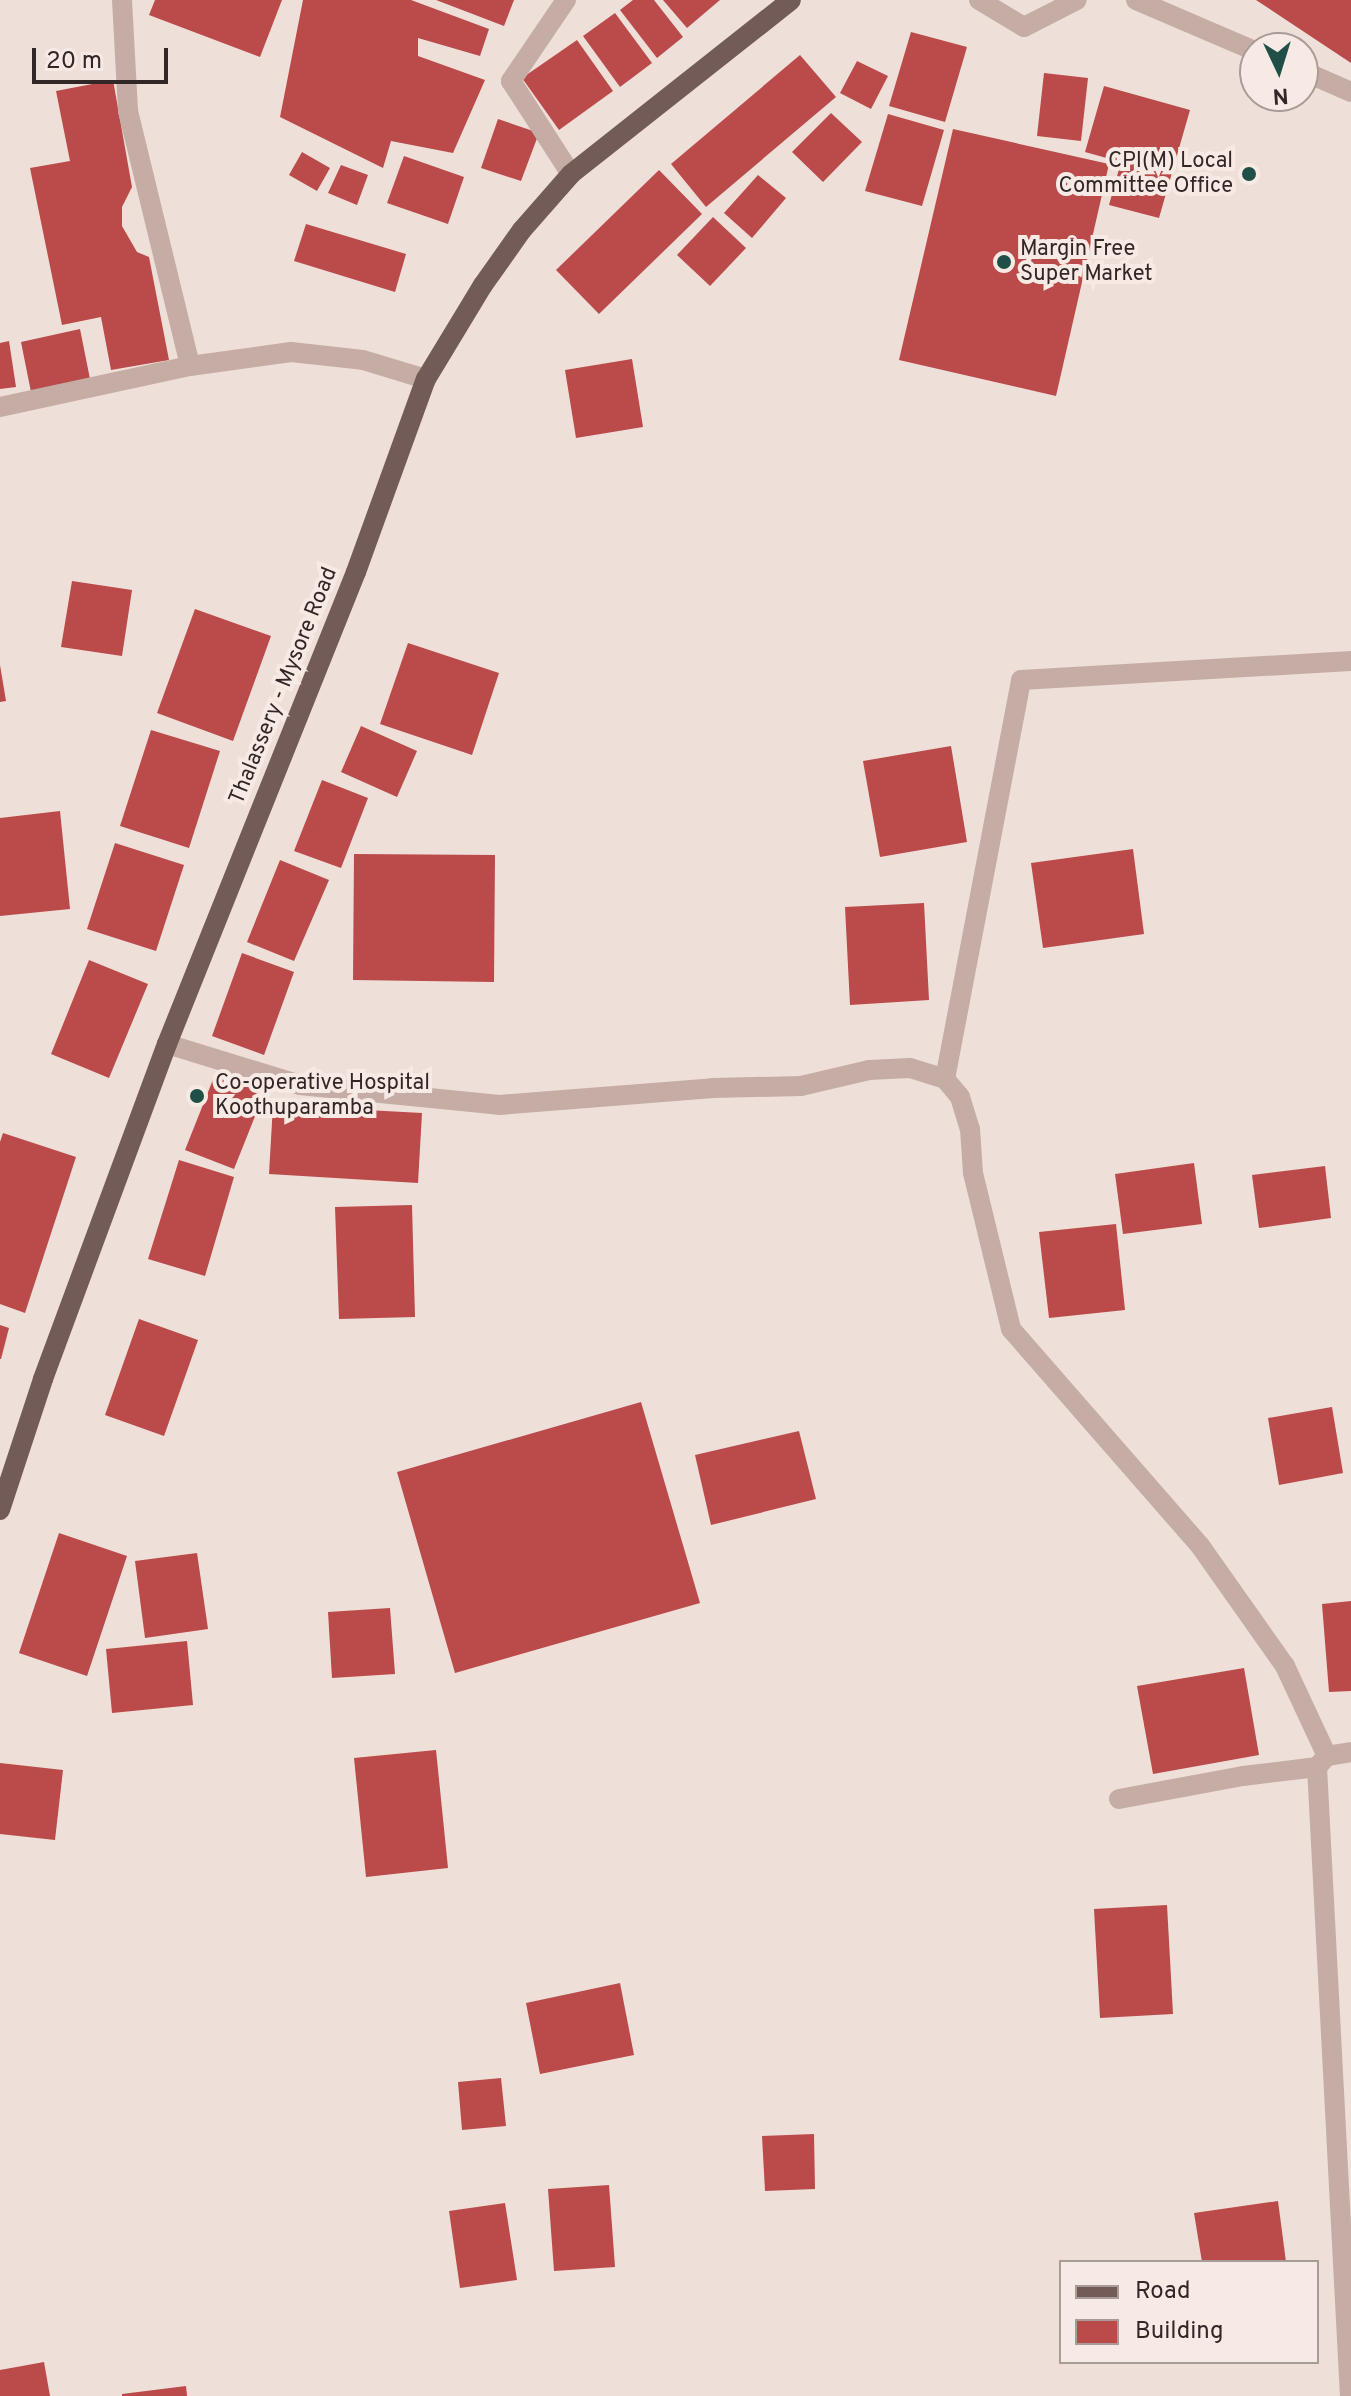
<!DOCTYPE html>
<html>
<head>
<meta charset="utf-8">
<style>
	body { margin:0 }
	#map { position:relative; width:1351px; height:2396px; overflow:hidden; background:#eedfd8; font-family:Overpass,sans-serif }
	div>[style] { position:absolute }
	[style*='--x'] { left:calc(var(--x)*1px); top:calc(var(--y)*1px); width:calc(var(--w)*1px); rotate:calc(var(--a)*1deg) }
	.building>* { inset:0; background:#bb4a4a }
	.minor>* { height:20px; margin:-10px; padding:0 10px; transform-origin:10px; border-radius:10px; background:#c5ada6 }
	.major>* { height:20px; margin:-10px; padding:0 10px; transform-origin:10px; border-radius:10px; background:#735b58 }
	.dots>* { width:22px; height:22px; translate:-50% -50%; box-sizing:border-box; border:4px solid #f7eae4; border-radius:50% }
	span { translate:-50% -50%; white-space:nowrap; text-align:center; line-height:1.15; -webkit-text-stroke:8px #f7eae4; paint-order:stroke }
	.poi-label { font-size:22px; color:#322726 }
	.right { translate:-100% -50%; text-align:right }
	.left { translate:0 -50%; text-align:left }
	.street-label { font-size:22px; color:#322726 }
	.legend { position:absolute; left:1059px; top:2260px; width:260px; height:104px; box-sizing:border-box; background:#f7eae4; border:2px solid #a89c98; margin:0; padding:10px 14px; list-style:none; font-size:24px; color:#322726 }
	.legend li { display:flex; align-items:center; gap:16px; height:40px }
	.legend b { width:40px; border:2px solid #a89c98 }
	.north { position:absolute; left:1239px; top:32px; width:80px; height:80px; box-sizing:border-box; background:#f7eae4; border:2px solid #a89c98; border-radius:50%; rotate:176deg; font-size:22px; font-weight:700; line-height:32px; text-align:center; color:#322726 }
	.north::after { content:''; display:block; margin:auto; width:28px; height:36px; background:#1f4f47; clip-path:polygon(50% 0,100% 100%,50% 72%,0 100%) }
	.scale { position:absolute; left:32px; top:48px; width:136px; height:36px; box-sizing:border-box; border:4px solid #322726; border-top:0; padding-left:10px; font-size:24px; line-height:28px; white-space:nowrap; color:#322726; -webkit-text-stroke:6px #f7eae4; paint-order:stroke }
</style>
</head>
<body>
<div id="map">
	<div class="building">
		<div style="clip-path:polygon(155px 0,282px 0,260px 57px,149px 15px)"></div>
		<div style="clip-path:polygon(303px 0,411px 0,489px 29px,480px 56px,418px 38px,418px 56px,485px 80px,453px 153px,391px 141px,383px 168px,280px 117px)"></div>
		<div style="clip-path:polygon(436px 0,514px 0,504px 26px)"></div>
		<div style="clip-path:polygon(633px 0,654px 0,683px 37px,657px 58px,620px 10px)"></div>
		<div style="clip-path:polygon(663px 0,720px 0,687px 28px)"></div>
		<div style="clip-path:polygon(1256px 0,1351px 0,1351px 63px)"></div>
		<div style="clip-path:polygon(615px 13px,652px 63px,620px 87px,583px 36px)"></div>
		<div style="clip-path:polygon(911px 32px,967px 47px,945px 122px,889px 106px)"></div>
		<div style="clip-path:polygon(577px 40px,613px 91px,559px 130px,522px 78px)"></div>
		<div style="clip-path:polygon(800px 55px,836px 97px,706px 207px,671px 164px)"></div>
		<div style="clip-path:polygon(857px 61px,888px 76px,871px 109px,840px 93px)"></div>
		<div style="clip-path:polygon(1044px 73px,1088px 78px,1081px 141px,1037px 136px)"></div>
		<div style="clip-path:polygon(113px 80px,132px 187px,122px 207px,122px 226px,137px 252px,149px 257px,169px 360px,111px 370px,101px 317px,62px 325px,30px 168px,70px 161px,56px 91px)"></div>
		<div style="clip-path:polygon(1104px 86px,1190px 110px,1159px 218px,1109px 205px,1121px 162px,1085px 152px)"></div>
		<div style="clip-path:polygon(831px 113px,862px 142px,823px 182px,792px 152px)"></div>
		<div style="clip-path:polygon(888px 114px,944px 130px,922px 206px,865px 191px)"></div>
		<div style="clip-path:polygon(498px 119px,539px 133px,521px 181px,481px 168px)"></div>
		<div style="clip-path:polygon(953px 129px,1109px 164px,1056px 396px,899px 360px)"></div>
		<div style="clip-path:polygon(302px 152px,330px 168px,317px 191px,289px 175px)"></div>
		<div style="clip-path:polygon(404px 156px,464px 177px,448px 224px,387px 203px)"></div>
		<div style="clip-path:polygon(341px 165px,368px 175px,357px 205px,328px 193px)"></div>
		<div style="clip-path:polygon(659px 170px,702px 214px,599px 314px,556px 270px)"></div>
		<div style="clip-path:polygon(758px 175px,786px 198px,752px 238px,724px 213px)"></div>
		<div style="clip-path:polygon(713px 217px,746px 248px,710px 286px,677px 255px)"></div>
		<div style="clip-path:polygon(306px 224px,406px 254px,395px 292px,294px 261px)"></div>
		<div style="clip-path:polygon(80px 329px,90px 379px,31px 392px,21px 342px)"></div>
		<div style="clip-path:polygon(9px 341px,16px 387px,0 389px,0 343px)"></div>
		<div style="clip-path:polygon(632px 359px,643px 427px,576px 438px,565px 370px)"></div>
		<div style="clip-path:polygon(72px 581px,132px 590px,122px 656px,61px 647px)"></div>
		<div style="clip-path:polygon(195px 609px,271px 636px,233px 741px,157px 713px)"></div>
		<div style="clip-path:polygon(408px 643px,499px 673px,472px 755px,380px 724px)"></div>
		<div style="clip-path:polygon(0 665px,6px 701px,0 702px)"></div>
		<div style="clip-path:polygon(361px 726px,417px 751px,397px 797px,341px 772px)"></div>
		<div style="clip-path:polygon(151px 730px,220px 751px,189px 848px,120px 826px)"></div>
		<div style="clip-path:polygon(951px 746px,967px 842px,880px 857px,863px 761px)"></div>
		<div style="clip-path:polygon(322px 780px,368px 798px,341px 868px,294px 851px)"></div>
		<div style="clip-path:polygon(60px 811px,70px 909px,0 916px,0 818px)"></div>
		<div style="clip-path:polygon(115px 843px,184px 865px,156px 951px,87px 929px)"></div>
		<div style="clip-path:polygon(1133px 849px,1144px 934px,1043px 948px,1031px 863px)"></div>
		<div style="clip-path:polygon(354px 854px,495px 855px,494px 982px,353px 980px)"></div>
		<div style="clip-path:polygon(280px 860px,329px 880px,294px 961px,247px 942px)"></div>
		<div style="clip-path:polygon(924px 903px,929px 1000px,850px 1005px,845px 907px)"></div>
		<div style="clip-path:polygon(242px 953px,294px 972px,264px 1055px,212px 1036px)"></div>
		<div style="clip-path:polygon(89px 960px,148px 984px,109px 1078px,51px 1054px)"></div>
		<div style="clip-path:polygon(216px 1072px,265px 1091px,234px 1169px,185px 1150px)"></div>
		<div style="clip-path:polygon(273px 1105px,422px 1113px,418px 1183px,269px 1174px)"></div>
		<div style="clip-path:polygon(3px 1133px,76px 1157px,25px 1313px,0 1304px,0 1142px)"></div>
		<div style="clip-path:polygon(179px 1160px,234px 1177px,205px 1276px,148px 1259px)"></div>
		<div style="clip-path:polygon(1194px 1163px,1202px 1224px,1123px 1234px,1115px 1174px)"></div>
		<div style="clip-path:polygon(1325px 1166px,1331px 1218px,1259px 1228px,1252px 1175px)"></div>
		<div style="clip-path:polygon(412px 1205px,415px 1317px,339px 1319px,335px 1207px)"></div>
		<div style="clip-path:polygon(1116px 1224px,1125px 1310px,1049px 1318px,1039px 1232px)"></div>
		<div style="clip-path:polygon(139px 1319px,198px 1340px,164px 1436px,105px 1415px)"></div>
		<div style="clip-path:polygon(0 1325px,9px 1328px,1px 1359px,0 1359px)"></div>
		<div style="clip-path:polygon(641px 1402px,700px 1603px,455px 1673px,397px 1472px)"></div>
		<div style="clip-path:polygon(1332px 1407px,1343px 1473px,1279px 1485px,1268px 1418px)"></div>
		<div style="clip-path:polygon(799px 1431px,816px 1499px,711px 1525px,695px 1455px)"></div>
		<div style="clip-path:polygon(59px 1533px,127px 1556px,87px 1676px,19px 1653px)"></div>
		<div style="clip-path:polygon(197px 1553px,208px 1629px,145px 1638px,135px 1561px)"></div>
		<div style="clip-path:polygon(1351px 1601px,1351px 1691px,1329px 1692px,1322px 1604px)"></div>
		<div style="clip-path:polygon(390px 1608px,395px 1674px,332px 1678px,328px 1612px)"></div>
		<div style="clip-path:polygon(187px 1641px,193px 1705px,112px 1713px,106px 1649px)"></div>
		<div style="clip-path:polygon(1244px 1668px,1259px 1755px,1153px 1774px,1137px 1686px)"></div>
		<div style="clip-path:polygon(436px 1750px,448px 1868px,366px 1877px,354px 1758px)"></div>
		<div style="clip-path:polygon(0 1763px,63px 1770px,55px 1840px,0 1834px)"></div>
		<div style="clip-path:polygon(1167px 1905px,1173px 2014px,1100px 2018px,1094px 1909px)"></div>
		<div style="clip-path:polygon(620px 1983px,634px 2055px,540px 2074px,526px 2003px)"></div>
		<div style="clip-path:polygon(501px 2078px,506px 2126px,462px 2130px,458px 2082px)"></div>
		<div style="clip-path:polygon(814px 2134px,815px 2189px,765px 2191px,762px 2136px)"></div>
		<div style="clip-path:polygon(609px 2185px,615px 2267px,554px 2271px,548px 2189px)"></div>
		<div style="clip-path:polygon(1278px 2201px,1286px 2262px,1202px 2262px,1194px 2213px)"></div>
		<div style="clip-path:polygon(505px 2203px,517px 2280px,460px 2288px,449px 2211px)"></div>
		<div style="clip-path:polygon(44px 2362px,50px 2396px,0 2396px,0 2370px)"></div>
		<div style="clip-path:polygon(186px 2386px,187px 2396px,122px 2396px,122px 2394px)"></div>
	</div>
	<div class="minor">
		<div style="--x:122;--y:0;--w:111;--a:86.9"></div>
		<div style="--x:128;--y:111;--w:262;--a:76.3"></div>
		<div style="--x:190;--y:366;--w:102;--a:-7.9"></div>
		<div style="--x:291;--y:352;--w:72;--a:6.3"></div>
		<div style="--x:363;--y:360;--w:66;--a:16.8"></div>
		<div style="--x:566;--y:0;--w:98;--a:124.2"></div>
		<div style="--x:511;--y:81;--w:111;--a:57.2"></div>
		<div style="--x:979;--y:0;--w:52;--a:31"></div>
		<div style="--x:1024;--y:27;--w:59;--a:-27"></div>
		<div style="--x:1136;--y:0;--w:129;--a:23.2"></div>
		<div style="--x:1303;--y:71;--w:52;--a:23.6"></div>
		<div style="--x:0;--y:407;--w:194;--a:-12.2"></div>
		<div style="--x:167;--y:1044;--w:139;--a:17.1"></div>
		<div style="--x:300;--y:1085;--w:200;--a:5.7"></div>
		<div style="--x:499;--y:1105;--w:215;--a:-4.5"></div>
		<div style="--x:713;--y:1088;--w:88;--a:-1.3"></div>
		<div style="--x:801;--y:1086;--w:70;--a:-13.2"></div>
		<div style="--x:869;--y:1070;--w:41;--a:-2.8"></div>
		<div style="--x:910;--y:1068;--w:37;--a:17"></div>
		<div style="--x:945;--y:1079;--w:23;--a:50"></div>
		<div style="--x:960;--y:1097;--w:34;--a:73"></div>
		<div style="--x:970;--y:1129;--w:44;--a:86.1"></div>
		<div style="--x:973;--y:1173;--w:161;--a:76.3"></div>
		<div style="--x:1011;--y:1329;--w:289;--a:48.9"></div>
		<div style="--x:1201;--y:1547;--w:146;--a:54.8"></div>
		<div style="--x:1285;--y:1666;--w:99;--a:65"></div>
		<div style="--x:945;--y:1079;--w:406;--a:-79.2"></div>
		<div style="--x:1021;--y:680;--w:331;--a:-3.3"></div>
		<div style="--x:1317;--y:1767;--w:630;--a:87"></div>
		<div style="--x:1119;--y:1799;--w:126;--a:-10.5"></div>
		<div style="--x:1243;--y:1776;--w:75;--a:-6.9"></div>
		<div style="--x:1317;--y:1767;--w:15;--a:-48"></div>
		<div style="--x:1327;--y:1756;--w:24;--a:-9"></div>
	</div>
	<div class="major">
		<div style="--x:0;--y:1510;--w:138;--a:-71.8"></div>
		<div style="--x:43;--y:1379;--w:357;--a:-69.7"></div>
		<div style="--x:167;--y:1044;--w:508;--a:-68.18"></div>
		<div style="--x:356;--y:572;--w:205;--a:-70.1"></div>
		<div style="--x:426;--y:379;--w:110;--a:-58.8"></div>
		<div style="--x:483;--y:285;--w:67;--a:-54.7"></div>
		<div style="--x:522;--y:230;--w:74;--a:-48.8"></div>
		<div style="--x:571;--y:174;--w:280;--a:-38.3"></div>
	</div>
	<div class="dots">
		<div style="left:1249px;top:174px;background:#1f4f47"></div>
		<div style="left:1004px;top:262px;background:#1f4f47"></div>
		<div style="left:197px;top:1096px;background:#1f4f47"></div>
	</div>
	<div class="poi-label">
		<span class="right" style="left:1233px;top:174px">CPI(M) Local<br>Committee Office</span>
		<span class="left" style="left:1020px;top:262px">Margin Free<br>Super Market</span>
		<span class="left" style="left:215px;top:1096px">Co-operative Hospital<br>Koothuparamba</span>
	</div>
	<div class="street-label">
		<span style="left:284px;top:686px;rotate:-68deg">Thalassery - Mysore Road</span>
	</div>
	<ul class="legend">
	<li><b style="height:10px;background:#735b58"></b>Road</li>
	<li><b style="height:22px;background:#bb4a4a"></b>Building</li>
	</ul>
	<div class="north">N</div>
	<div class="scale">20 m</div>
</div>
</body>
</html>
